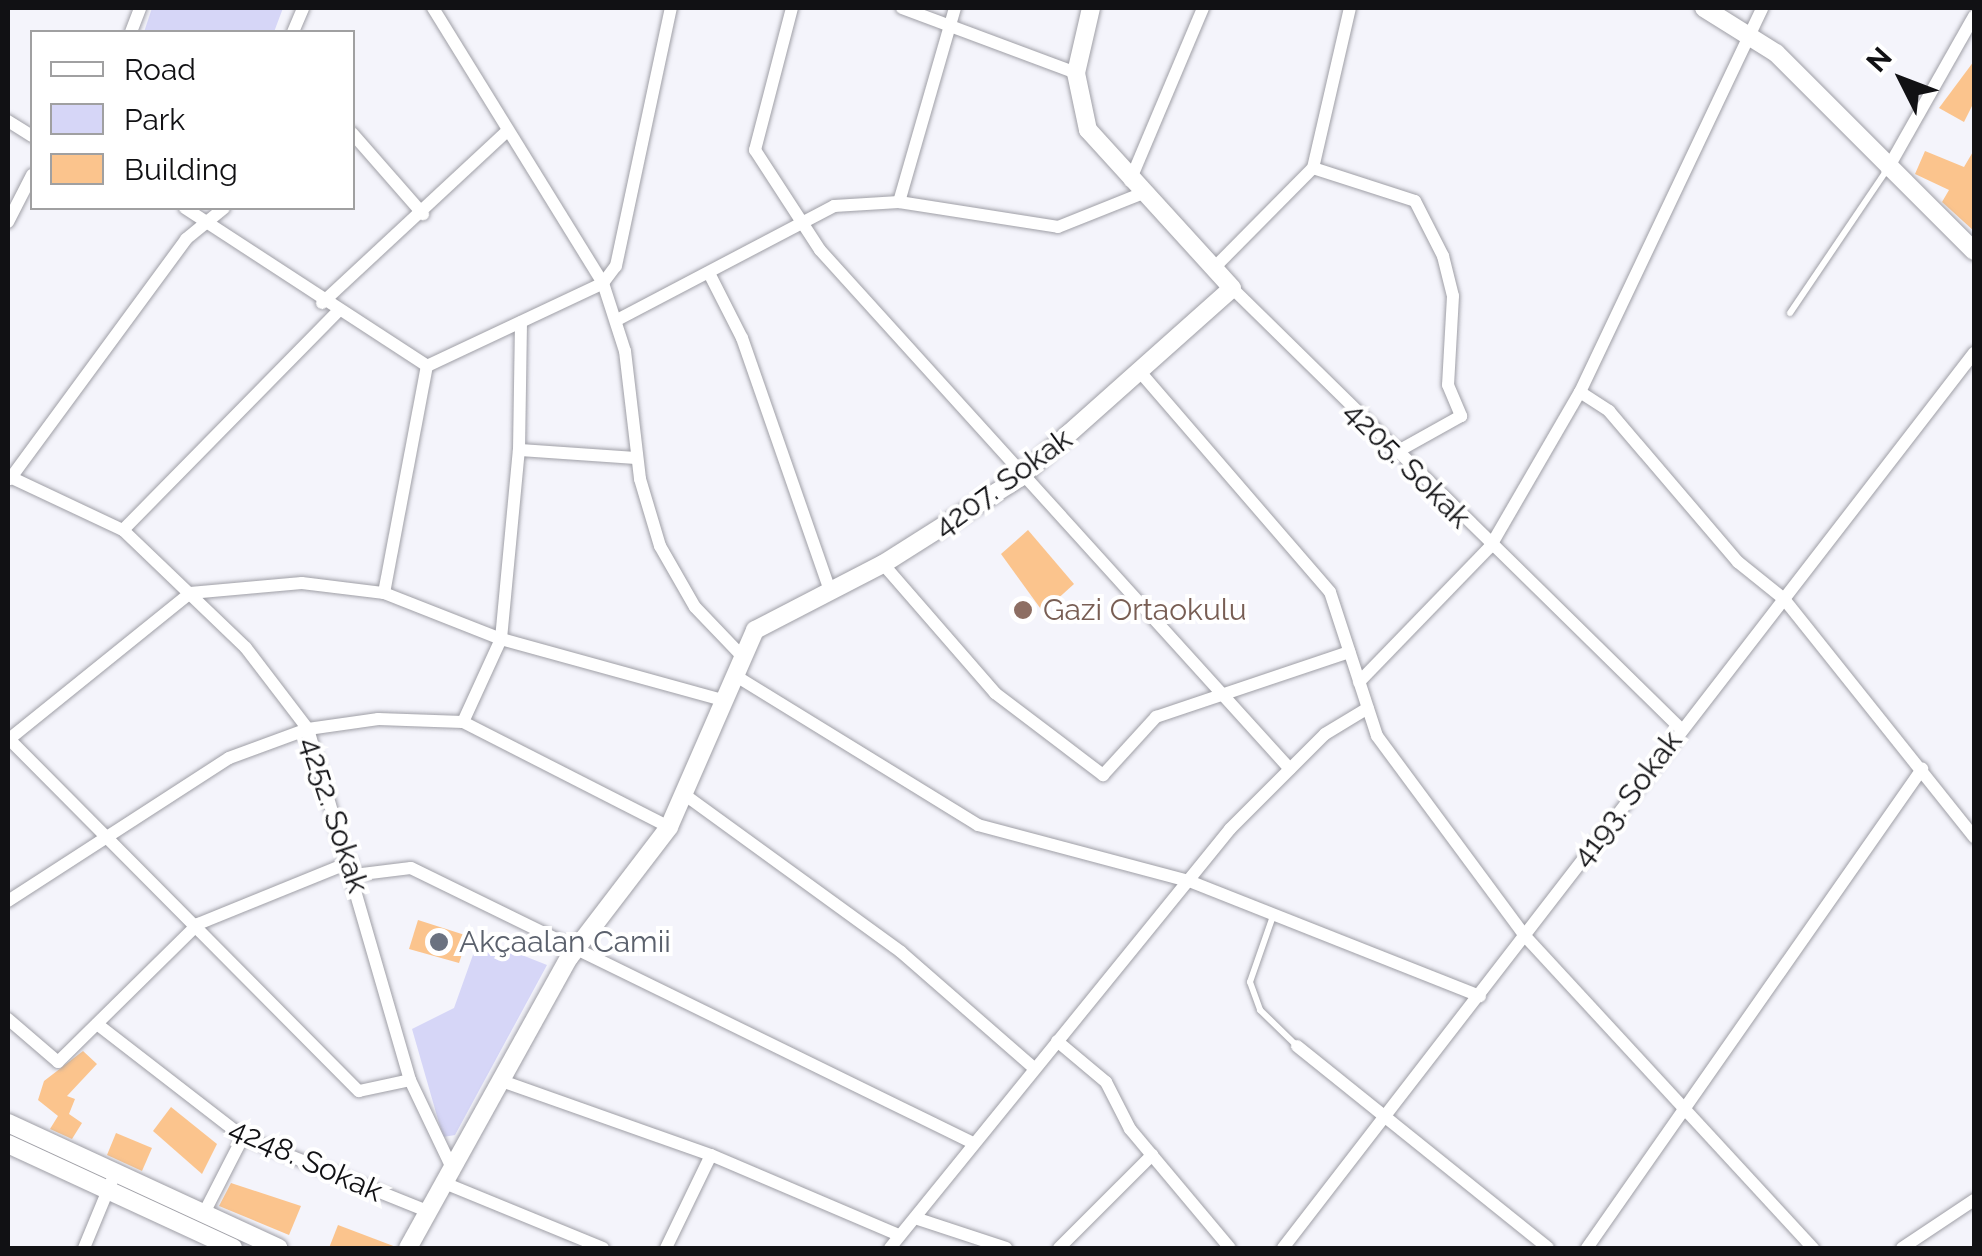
<!DOCTYPE html>
<html>
<head>
<meta charset="utf-8">
<style>
	body { margin:0 }
	#map { position:relative; width:1982px; height:1256px; overflow:hidden; background:#f4f4fb; font-family:Raleway,sans-serif }
	div>[style] { position:absolute }
	[style*='--x'] { left:calc(var(--x)*1px); top:calc(var(--y)*1px); width:calc(var(--w)*1px); rotate:calc(var(--a)*1deg) }
	.green>* { inset:0; background:#d6d6f7 }
	.building>* { inset:0; background:#fbc48d }
	.roads { filter:drop-shadow(0 0 2px #9f9fa6) drop-shadow(0 0 2px #9f9fa6) }
	.lane>* { height:6px; margin:-3px; padding:0 3px; transform-origin:3px; border-radius:3px; background:#fff }
	.street>* { height:12px; margin:-6px; padding:0 6px; transform-origin:6px; border-radius:6px; background:#fff }
	.secondary>* { height:18px; margin:-9px; padding:0 9px; transform-origin:9px; border-radius:9px; background:#fff }
	.dots>* { width:28px; height:28px; translate:-50% -50%; box-sizing:border-box; border:5px solid #fff; border-radius:50% }
	span { translate:-50% -50%; white-space:nowrap; text-align:center; line-height:1.15; -webkit-text-stroke:8px #fff; paint-order:stroke }
	.street-label { font-size:30px; color:#111114 }
	.education-label { font-size:30px; color:#785e54 }
	.left { translate:0 -50%; text-align:left }
	.worship-label { font-size:30px; color:#5b616d }
	.frame { position:absolute; inset:0; border:10px solid #111114; pointer-events:none }
	.legend { position:absolute; left:30px; top:30px; width:325px; height:180px; box-sizing:border-box; background:#fff; border:2px solid #a0a0a1; margin:0; padding:12px 18px; list-style:none; font-size:30px; color:#111114 }
	.legend li { display:flex; align-items:center; gap:20px; height:50px }
	.legend b { width:50px; border:2px solid #a0a0a1 }
	.north { position:absolute; left:1852px; top:30px; width:100px; height:100px; -webkit-text-stroke:8px #fff; paint-order:stroke; rotate:312deg; font-size:28px; font-weight:700; line-height:40px; text-align:center; color:#111114 }
	.north::after { content:''; display:block; margin:auto; width:35px; height:45px; background:#111114; clip-path:polygon(50% 0,100% 100%,50% 72%,0 100%) }
</style>
</head>
<body>
<div id="map">
	<div class="green">
		<div style="clip-path:polygon(152px 8px,283px 8px,274px 32px,144px 32px)"></div>
		<div style="clip-path:polygon(479px 938px,547px 965px,455px 1135px,443px 1137px,412px 1029px,454px 1008px)"></div>
	</div>
	<div class="building">
		<div style="clip-path:polygon(1974px 61px,1974px 102px,1964px 122px,1939px 108px)"></div>
		<div style="clip-path:polygon(1974px 150px,1974px 231px,1942px 202px,1949px 190px,1915px 174px,1925px 151px,1964px 167px)"></div>
		<div style="clip-path:polygon(1028px 530px,1074px 584px,1043px 612px,1001px 554px)"></div>
		<div style="clip-path:polygon(418px 920px,468px 936px,459px 963px,409px 949px)"></div>
		<div style="clip-path:polygon(83px 1051px,97px 1064px,67px 1096px,75px 1099px,69px 1114px,82px 1123px,72px 1139px,50px 1129px,58px 1116px,38px 1100px,44px 1081px)"></div>
		<div style="clip-path:polygon(171px 1107px,217px 1144px,202px 1174px,153px 1131px)"></div>
		<div style="clip-path:polygon(116px 1133px,152px 1148px,142px 1171px,107px 1155px)"></div>
		<div style="clip-path:polygon(231px 1183px,301px 1206px,289px 1235px,219px 1206px)"></div>
		<div style="clip-path:polygon(338px 1225px,396px 1247px,396px 1248px,329px 1248px)"></div>
	</div>
	<div class="roads">
		<div class="lane">
			<div style="--x:1790;--y:313;--w:171;--a:-55.9"></div>
			<div style="--x:1273;--y:916;--w:70;--a:109.2"></div>
			<div style="--x:1250;--y:982;--w:30;--a:70"></div>
			<div style="--x:1260;--y:1010;--w:50;--a:44.2"></div>
		</div>
		<div class="street">
			<div style="--x:433;--y:8;--w:323;--a:58.3"></div>
			<div style="--x:603;--y:283;--w:71;--a:72.1"></div>
			<div style="--x:625;--y:351;--w:129;--a:83.3"></div>
			<div style="--x:640;--y:479;--w:70;--a:73.4"></div>
			<div style="--x:660;--y:546;--w:70;--a:60.2"></div>
			<div style="--x:695;--y:607;--w:69;--a:46.2"></div>
			<div style="--x:792;--y:8;--w:147;--a:104.6"></div>
			<div style="--x:755;--y:150;--w:119;--a:57"></div>
			<div style="--x:820;--y:250;--w:700;--a:47.84"></div>
			<div style="--x:902;--y:8;--w:186;--a:20.5"></div>
			<div style="--x:131;--y:32;--w:26;--a:-69"></div>
			<div style="--x:293;--y:32;--w:26;--a:-67"></div>
			<div style="--x:8;--y:121;--w:28;--a:32"></div>
			<div style="--x:352;--y:133;--w:108;--a:48.8"></div>
			<div style="--x:1313;--y:168;--w:107;--a:17.9"></div>
			<div style="--x:1415;--y:201;--w:62;--a:63"></div>
			<div style="--x:1443;--y:256;--w:41;--a:76"></div>
			<div style="--x:1453;--y:296;--w:89;--a:93.2"></div>
			<div style="--x:1448;--y:385;--w:34;--a:67"></div>
			<div style="--x:1461;--y:416;--w:78;--a:150.8"></div>
			<div style="--x:1887;--y:170;--w:177;--a:-60.5"></div>
			<div style="--x:1130;--y:181;--w:188;--a:-67.1"></div>
			<div style="--x:899;--y:202;--w:202;--a:-73.9"></div>
			<div style="--x:185;--y:208;--w:289;--a:33.1"></div>
			<div style="--x:427;--y:366;--w:195;--a:-25.2"></div>
			<div style="--x:603;--y:283;--w:21;--a:-53"></div>
			<div style="--x:616;--y:266;--w:264;--a:-78"></div>
			<div style="--x:8;--y:222;--w:53;--a:-62.9"></div>
			<div style="--x:1213;--y:269;--w:142;--a:-45.3"></div>
			<div style="--x:1313;--y:168;--w:164;--a:-77"></div>
			<div style="--x:709;--y:273;--w:73;--a:63.1"></div>
			<div style="--x:742;--y:338;--w:267;--a:70.8"></div>
			<div style="--x:1232;--y:288;--w:628;--a:44.48"></div>
			<div style="--x:322;--y:303;--w:251;--a:-42.9"></div>
			<div style="--x:617;--y:320;--w:245;--a:-27.7"></div>
			<div style="--x:834;--y:206;--w:65;--a:-3.5"></div>
			<div style="--x:899;--y:202;--w:161;--a:8.9"></div>
			<div style="--x:1058;--y:227;--w:92;--a:-21.8"></div>
			<div style="--x:1141;--y:373;--w:289;--a:49.2"></div>
			<div style="--x:1330;--y:592;--w:151;--a:71.9"></div>
			<div style="--x:1377;--y:736;--w:249;--a:53.5"></div>
			<div style="--x:1525;--y:936;--w:425;--a:47.3"></div>
			<div style="--x:1580;--y:392;--w:35;--a:33"></div>
			<div style="--x:1609;--y:411;--w:199;--a:49.5"></div>
			<div style="--x:1738;--y:562;--w:59;--a:38.8"></div>
			<div style="--x:1784;--y:599;--w:305;--a:51.4"></div>
			<div style="--x:519;--y:450;--w:118;--a:3.9"></div>
			<div style="--x:8;--y:476;--w:127;--a:25.2"></div>
			<div style="--x:123;--y:530;--w:170;--a:43.8"></div>
			<div style="--x:246;--y:648;--w:102;--a:52.6"></div>
			<div style="--x:308;--y:729;--w:366;--a:73.8"></div>
			<div style="--x:410;--y:1080;--w:95;--a:64.5"></div>
			<div style="--x:10;--y:479;--w:298;--a:-53.7"></div>
			<div style="--x:186;--y:239;--w:49;--a:-39.2"></div>
			<div style="--x:123;--y:530;--w:305;--a:-45.5"></div>
			<div style="--x:883;--y:564;--w:171;--a:49"></div>
			<div style="--x:995;--y:693;--w:136;--a:37.2"></div>
			<div style="--x:1103;--y:775;--w:79;--a:-47.6"></div>
			<div style="--x:1156;--y:717;--w:204;--a:-18.6"></div>
			<div style="--x:384;--y:593;--w:231;--a:-79.3"></div>
			<div style="--x:736;--y:676;--w:284;--a:31.6"></div>
			<div style="--x:978;--y:825;--w:218;--a:14.9"></div>
			<div style="--x:1189;--y:881;--w:313;--a:21.6"></div>
			<div style="--x:1359;--y:682;--w:188;--a:-45.9"></div>
			<div style="--x:1490;--y:547;--w:179;--a:-59.9"></div>
			<div style="--x:1580;--y:392;--w:425;--a:-64.6"></div>
			<div style="--x:463;--y:722;--w:91;--a:-65.4"></div>
			<div style="--x:501;--y:639;--w:190;--a:-84.6"></div>
			<div style="--x:519;--y:450;--w:128;--a:-89.1"></div>
			<div style="--x:8;--y:738;--w:498;--a:45.2"></div>
			<div style="--x:359;--y:1091;--w:52;--a:-12.2"></div>
			<div style="--x:8;--y:740;--w:234;--a:-38.9"></div>
			<div style="--x:190;--y:593;--w:112;--a:-5.1"></div>
			<div style="--x:302;--y:583;--w:83;--a:7"></div>
			<div style="--x:384;--y:593;--w:126;--a:21.5"></div>
			<div style="--x:501;--y:639;--w:233;--a:15.4"></div>
			<div style="--x:685;--y:795;--w:267;--a:36"></div>
			<div style="--x:901;--y:952;--w:176;--a:41.1"></div>
			<div style="--x:354;--y:875;--w:57;--a:-7"></div>
			<div style="--x:411;--y:868;--w:626;--a:26.07"></div>
			<div style="--x:8;--y:901;--w:263;--a:-32.9"></div>
			<div style="--x:229;--y:758;--w:84;--a:-20.2"></div>
			<div style="--x:308;--y:729;--w:71;--a:-8.1"></div>
			<div style="--x:378;--y:719;--w:85;--a:2"></div>
			<div style="--x:463;--y:722;--w:231;--a:27"></div>
			<div style="--x:8;--y:1019;--w:66;--a:40.7"></div>
			<div style="--x:58;--y:1062;--w:197;--a:-44.6"></div>
			<div style="--x:198;--y:924;--w:165;--a:-22.1"></div>
			<div style="--x:97;--y:1024;--w:185;--a:37.7"></div>
			<div style="--x:243;--y:1137;--w:198;--a:21.9"></div>
			<div style="--x:1057;--y:1041;--w:64;--a:39.9"></div>
			<div style="--x:1106;--y:1082;--w:53;--a:62.9"></div>
			<div style="--x:1130;--y:1129;--w:155;--a:50"></div>
			<div style="--x:1297;--y:1046;--w:322;--a:38.8"></div>
			<div style="--x:499;--y:1080;--w:225;--a:19.5"></div>
			<div style="--x:711;--y:1155;--w:204;--a:23.1"></div>
			<div style="--x:442;--y:1182;--w:174;--a:22.3"></div>
			<div style="--x:203;--y:1215;--w:88;--a:-62.9"></div>
			<div style="--x:915;--y:1218;--w:96;--a:18.2"></div>
			<div style="--x:84;--y:1248;--w:81;--a:-67.5"></div>
			<div style="--x:666;--y:1248;--w:103;--a:-64.2"></div>
			<div style="--x:890;--y:1248;--w:540;--a:-50.94"></div>
			<div style="--x:1230;--y:829;--w:134;--a:-45"></div>
			<div style="--x:1325;--y:734;--w:50;--a:-31.2"></div>
			<div style="--x:1059;--y:1248;--w:132;--a:-45"></div>
			<div style="--x:1283;--y:1248;--w:1131;--a:-52.33"></div>
			<div style="--x:1587;--y:1248;--w:585;--a:-55.03"></div>
			<div style="--x:1902;--y:1248;--w:87;--a:-33.7"></div>
		</div>
		<div class="secondary">
			<div style="--x:1704;--y:8;--w:85;--a:32"></div>
			<div style="--x:1776;--y:53;--w:280;--a:45"></div>
			<div style="--x:8;--y:1123;--w:298;--a:24.8"></div>
			<div style="--x:8;--y:1144;--w:248;--a:24.8"></div>
			<div style="--x:408;--y:1248;--w:332;--a:-61"></div>
			<div style="--x:569;--y:958;--w:165;--a:-52.6"></div>
			<div style="--x:669;--y:827;--w:215;--a:-66.4"></div>
			<div style="--x:755;--y:630;--w:144;--a:-27.3"></div>
			<div style="--x:883;--y:564;--w:161;--a:-32.3"></div>
			<div style="--x:1019;--y:478;--w:285;--a:-41.7"></div>
			<div style="--x:1232;--y:288;--w:214;--a:-132.3"></div>
			<div style="--x:1088;--y:130;--w:58;--a:-101.9"></div>
			<div style="--x:1076;--y:73;--w:67;--a:-77"></div>
		</div>
	</div>
	<div class="dots">
		<div style="left:1023px;top:610px;background:#8d6e63"></div>
		<div style="left:439px;top:942px;background:#6b7280"></div>
	</div>
	<div class="street-label">
		<span style="left:1407px;top:465px;rotate:45deg">4205. Sokak</span>
		<span style="left:1003px;top:483px;rotate:-36deg">4207. Sokak</span>
		<span style="left:1627px;top:799px;rotate:-53deg">4193. Sokak</span>
		<span style="left:334px;top:815px;rotate:72deg">4252. Sokak</span>
		<span style="left:306px;top:1160px;rotate:24deg">4248. Sokak</span>
	</div>
	<div class="education-label">
		<span class="left" style="left:1043px;top:610px">Gazi Ortaokulu</span>
	</div>
	<div class="worship-label">
		<span class="left" style="left:459px;top:942px">Akçaalan Camii</span>
	</div>
	<div class="frame"></div>
	<ul class="legend">
	<li><b style="height:12px;background:#fff"></b>Road</li>
	<li><b style="height:28px;background:#d6d6f7"></b>Park</li>
	<li><b style="height:28px;background:#fbc48d"></b>Building</li>
	</ul>
	<div class="north">N</div>
</div>
</body>
</html>
